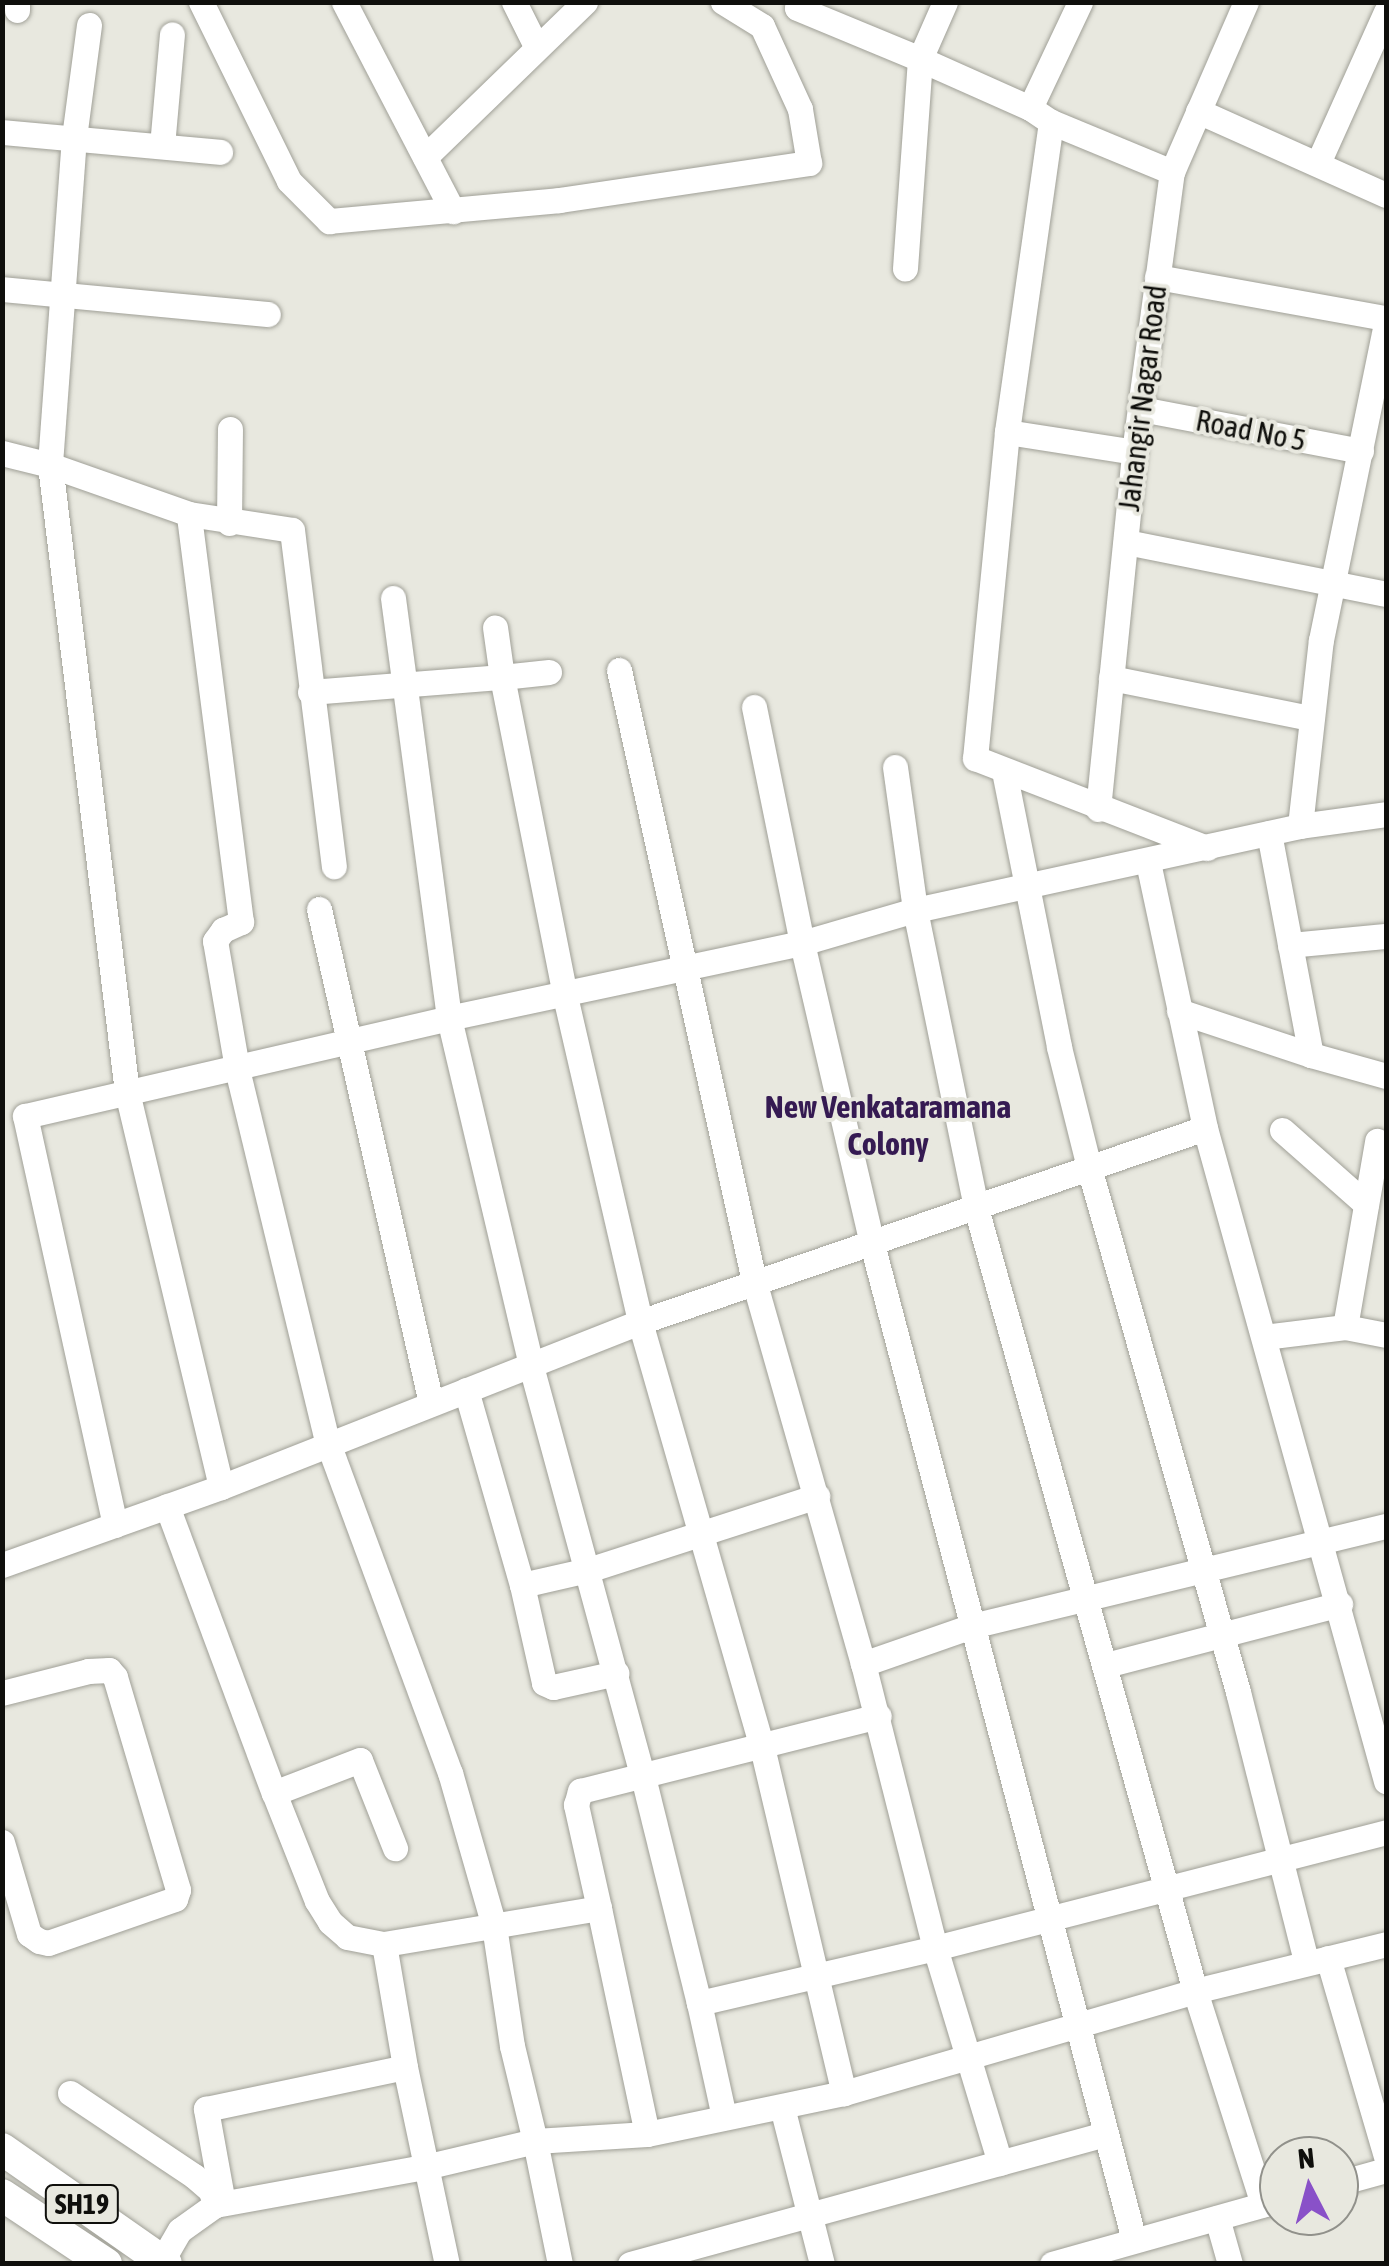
<!DOCTYPE html>
<html>
<head>
<meta charset="utf-8">
<style>
	body { margin:0 }
	#map { position:relative; width:1389px; height:2266px; overflow:hidden; background:#e8e8df; font-family:"Asap Condensed",sans-serif }
	div>[style] { position:absolute }
	[style*='--x'] { left:calc(var(--x)*1px); top:calc(var(--y)*1px); width:calc(var(--w)*1px); rotate:calc(var(--a)*1deg) }
	.roads { filter:drop-shadow(0 0 2px #a0a097) drop-shadow(0 0 2px #a0a097) }
	.minor>* { height:25px; margin:-12.5px; padding:0 12.5px; transform-origin:12.5px; border-radius:12.5px; background:#fff }
	.major>* { height:32px; margin:-16px; padding:0 16px; transform-origin:16px; border-radius:16px; background:#fff }
	span { translate:-50% -50%; white-space:nowrap; text-align:center; line-height:1.15; -webkit-text-stroke:8px #e8e8df; paint-order:stroke }
	.shield-label span { padding:2px 8px; background:#e8e8df; border:2px solid; border-radius:8px; -webkit-text-stroke-width:0 }
	.shield-label { font-size:28px; color:#0f0f0c; font-weight:700 }
	.street-label { font-size:30px; color:#0f0f0c }
	.neighbourhood-label { font-size:32px; color:#351a52; font-weight:700 }
	.frame { position:absolute; inset:0; border:5px solid #0f0f0c; pointer-events:none }
	.north { position:absolute; left:1259px; top:2136px; width:100px; height:100px; box-sizing:border-box; background:#e8e8df; border:2px solid #91918b; border-radius:50%; rotate:354deg; font-size:28px; font-weight:700; line-height:40px; text-align:center; color:#0f0f0c }
	.north::after { content:''; display:block; margin:auto; width:35px; height:45px; background:#8951c8; clip-path:polygon(50% 0,100% 100%,50% 72%,0 100%) }
</style>
</head>
<body>
<div id="map">
	<div class="roads">
		<div class="minor">
			<div style="--x:201;--y:2;--w:199;--a:63.8"></div>
			<div style="--x:289;--y:181;--w:57;--a:45"></div>
			<div style="--x:329;--y:221;--w:231;--a:-5.2"></div>
			<div style="--x:559;--y:200;--w:253;--a:-8.4"></div>
			<div style="--x:809;--y:163;--w:55;--a:-99.5"></div>
			<div style="--x:800;--y:109;--w:91;--a:-114.6"></div>
			<div style="--x:762;--y:26;--w:46;--a:-148.4"></div>
			<div style="--x:344;--y:2;--w:236;--a:62.5"></div>
			<div style="--x:514;--y:2;--w:51;--a:63.4"></div>
			<div style="--x:799;--y:2;--w:6;--a:108"></div>
			<div style="--x:797;--y:8;--w:133;--a:22.5"></div>
			<div style="--x:920;--y:59;--w:210;--a:94.1"></div>
			<div style="--x:945;--y:2;--w:62;--a:113.7"></div>
			<div style="--x:920;--y:59;--w:120;--a:24"></div>
			<div style="--x:1030;--y:108;--w:25;--a:34"></div>
			<div style="--x:17;--y:10;--w:8;--a:-90"></div>
			<div style="--x:89;--y:25;--w:113;--a:97.6"></div>
			<div style="--x:74;--y:137;--w:329;--a:94.2"></div>
			<div style="--x:50;--y:465;--w:147;--a:19.4"></div>
			<div style="--x:189;--y:514;--w:104;--a:8.8"></div>
			<div style="--x:292;--y:530;--w:339;--a:82.9"></div>
			<div style="--x:1030;--y:108;--w:117;--a:-64.7"></div>
			<div style="--x:1198;--y:111;--w:206;--a:24.1"></div>
			<div style="--x:2;--y:132;--w:219;--a:5.2"></div>
			<div style="--x:162;--y:146;--w:112;--a:-84.9"></div>
			<div style="--x:425;--y:157;--w:223;--a:-44.1"></div>
			<div style="--x:1318;--y:163;--w:166;--a:-65.8"></div>
			<div style="--x:1172;--y:172;--w:131;--a:-157.5"></div>
			<div style="--x:1051;--y:122;--w:313;--a:98.1"></div>
			<div style="--x:1007;--y:432;--w:328;--a:95.6"></div>
			<div style="--x:975;--y:758;--w:249;--a:21.2"></div>
			<div style="--x:1157;--y:277;--w:233;--a:10.2"></div>
			<div style="--x:2;--y:289;--w:267;--a:5.4"></div>
			<div style="--x:1141;--y:409;--w:224;--a:10.8"></div>
			<div style="--x:1007;--y:432;--w:129;--a:8.9"></div>
			<div style="--x:2;--y:453;--w:49;--a:14"></div>
			<div style="--x:50;--y:465;--w:632;--a:83"></div>
			<div style="--x:127;--y:1092;--w:406;--a:76.6"></div>
			<div style="--x:229;--y:523;--w:94;--a:-89.4"></div>
			<div style="--x:1126;--y:542;--w:265;--a:11.3"></div>
			<div style="--x:393;--y:598;--w:424;--a:82.4"></div>
			<div style="--x:449;--y:1018;--w:358;--a:76.7"></div>
			<div style="--x:531;--y:1366;--w:426;--a:74.8"></div>
			<div style="--x:643;--y:1777;--w:233;--a:76.1"></div>
			<div style="--x:699;--y:2003;--w:242;--a:-13.1"></div>
			<div style="--x:935;--y:1948;--w:293;--a:-104.2"></div>
			<div style="--x:619;--y:670;--w:626;--a:77.54"></div>
			<div style="--x:754;--y:1281;--w:398;--a:74.1"></div>
			<div style="--x:863;--y:1664;--w:115;--a:-19.2"></div>
			<div style="--x:972;--y:1626;--w:426;--a:-13.6"></div>
			<div style="--x:549;--y:672;--w:47;--a:173.9"></div>
			<div style="--x:502;--y:677;--w:325;--a:78.8"></div>
			<div style="--x:565;--y:996;--w:335;--a:77"></div>
			<div style="--x:640;--y:1322;--w:442;--a:74"></div>
			<div style="--x:762;--y:1747;--w:356;--a:76.7"></div>
			<div style="--x:1111;--y:678;--w:203;--a:11.4"></div>
			<div style="--x:310;--y:692;--w:193;--a:-4.5"></div>
			<div style="--x:502;--y:677;--w:50;--a:-98"></div>
			<div style="--x:754;--y:707;--w:241;--a:78.5"></div>
			<div style="--x:802;--y:943;--w:309;--a:76.9"></div>
			<div style="--x:872;--y:1244;--w:1030;--a:75.26"></div>
			<div style="--x:895;--y:767;--w:144;--a:82"></div>
			<div style="--x:915;--y:910;--w:304;--a:78.4"></div>
			<div style="--x:976;--y:1208;--w:813;--a:74.37"></div>
			<div style="--x:1195;--y:1991;--w:224;--a:72.3"></div>
			<div style="--x:1004;--y:771;--w:281;--a:78.7"></div>
			<div style="--x:1059;--y:1047;--w:128;--a:76"></div>
			<div style="--x:1090;--y:1171;--w:542;--a:74.14"></div>
			<div style="--x:1238;--y:1692;--w:277;--a:75.8"></div>
			<div style="--x:1098;--y:809;--w:359;--a:-84.2"></div>
			<div style="--x:1134;--y:452;--w:283;--a:-82.3"></div>
			<div style="--x:1172;--y:172;--w:185;--a:-66.5"></div>
			<div style="--x:1300;--y:826;--w:187;--a:-83.6"></div>
			<div style="--x:1321;--y:640;--w:323;--a:-78.4"></div>
			<div style="--x:1269;--y:833;--w:226;--a:79.3"></div>
			<div style="--x:1311;--y:1055;--w:78;--a:15.6"></div>
			<div style="--x:1148;--y:862;--w:272;--a:77.9"></div>
			<div style="--x:1205;--y:1128;--w:678;--a:74.51"></div>
			<div style="--x:319;--y:909;--w:507;--a:77.23"></div>
			<div style="--x:1290;--y:945;--w:96;--a:-5.4"></div>
			<div style="--x:1179;--y:1011;--w:139;--a:18.4"></div>
			<div style="--x:1282;--y:1130;--w:112;--a:41.4"></div>
			<div style="--x:1345;--y:1327;--w:189;--a:-80.2"></div>
			<div style="--x:1264;--y:1337;--w:82;--a:-7"></div>
			<div style="--x:1345;--y:1327;--w:42;--a:11"></div>
			<div style="--x:466;--y:1390;--w:203;--a:74"></div>
			<div style="--x:522;--y:1585;--w:100;--a:77.3"></div>
			<div style="--x:544;--y:1683;--w:10;--a:24"></div>
			<div style="--x:553;--y:1687;--w:65;--a:-12.5"></div>
			<div style="--x:167;--y:1506;--w:306;--a:69.6"></div>
			<div style="--x:274;--y:1793;--w:116;--a:68.3"></div>
			<div style="--x:317;--y:1901;--w:25;--a:58"></div>
			<div style="--x:330;--y:1922;--w:23;--a:41"></div>
			<div style="--x:347;--y:1937;--w:38;--a:11"></div>
			<div style="--x:384;--y:1944;--w:218;--a:-9.5"></div>
			<div style="--x:599;--y:1908;--w:231;--a:78"></div>
			<div style="--x:115;--y:1525;--w:419;--a:-102.4"></div>
			<div style="--x:25;--y:1116;--w:435;--a:-13"></div>
			<div style="--x:449;--y:1018;--w:361;--a:-12"></div>
			<div style="--x:802;--y:943;--w:118;--a:-16.3"></div>
			<div style="--x:915;--y:910;--w:394;--a:-12.3"></div>
			<div style="--x:1300;--y:826;--w:87;--a:-7.9"></div>
			<div style="--x:2;--y:1565;--w:232;--a:-19.6"></div>
			<div style="--x:221;--y:1487;--w:450;--a:-21.5"></div>
			<div style="--x:640;--y:1322;--w:597;--a:-18.95"></div>
			<div style="--x:522;--y:1585;--w:68;--a:-12.8"></div>
			<div style="--x:588;--y:1570;--w:241;--a:-17.9"></div>
			<div style="--x:1106;--y:1665;--w:242;--a:-14.6"></div>
			<div style="--x:2;--y:1693;--w:89;--a:-14.3"></div>
			<div style="--x:88;--y:1671;--w:21;--a:-3"></div>
			<div style="--x:109;--y:1670;--w:9;--a:49"></div>
			<div style="--x:115;--y:1677;--w:222;--a:73.5"></div>
			<div style="--x:178;--y:1890;--w:9;--a:108"></div>
			<div style="--x:175;--y:1899;--w:134;--a:160.9"></div>
			<div style="--x:48;--y:1943;--w:9;--a:-167"></div>
			<div style="--x:39;--y:1941;--w:12;--a:-145"></div>
			<div style="--x:29;--y:1934;--w:96;--a:-106.4"></div>
			<div style="--x:274;--y:1793;--w:92;--a:-21"></div>
			<div style="--x:360;--y:1760;--w:95;--a:68.3"></div>
			<div style="--x:599;--y:1908;--w:106;--a:-102.6"></div>
			<div style="--x:576;--y:1805;--w:15;--a:-74"></div>
			<div style="--x:580;--y:1791;--w:308;--a:-14.1"></div>
			<div style="--x:384;--y:1944;--w:125;--a:80.3"></div>
			<div style="--x:405;--y:2067;--w:201;--a:78"></div>
			<div style="--x:1328;--y:1958;--w:206;--a:73.7"></div>
			<div style="--x:699;--y:2003;--w:117;--a:77.6"></div>
			<div style="--x:70;--y:2093;--w:149;--a:33.8"></div>
			<div style="--x:194;--y:2176;--w:23;--a:41"></div>
			<div style="--x:211;--y:2191;--w:15;--a:74"></div>
			<div style="--x:782;--y:2107;--w:162;--a:75.7"></div>
			<div style="--x:1000;--y:2163;--w:225;--a:-106.8"></div>
			<div style="--x:935;--y:1948;--w:466;--a:-14.4"></div>
			<div style="--x:1339;--y:2183;--w:49;--a:-15.5"></div>
			<div style="--x:223;--y:2203;--w:96;--a:-100.3"></div>
			<div style="--x:206;--y:2109;--w:203;--a:-11.9"></div>
			<div style="--x:1217;--y:2218;--w:48;--a:74.2"></div>
			<div style="--x:160;--y:2264;--w:39;--a:-60"></div>
			<div style="--x:180;--y:2230;--w:43;--a:-35.5"></div>
			<div style="--x:215;--y:2205;--w:213;--a:-10.3"></div>
			<div style="--x:425;--y:2167;--w:113;--a:-13.3"></div>
			<div style="--x:535;--y:2141;--w:98;--a:-103.6"></div>
			<div style="--x:512;--y:2046;--w:121;--a:-98.5"></div>
			<div style="--x:494;--y:1926;--w:159;--a:-106"></div>
			<div style="--x:450;--y:1773;--w:354;--a:-110.3"></div>
			<div style="--x:327;--y:1441;--w:384;--a:-103.6"></div>
			<div style="--x:237;--y:1068;--w:129;--a:-99.8"></div>
			<div style="--x:215;--y:941;--w:14;--a:-54"></div>
			<div style="--x:223;--y:930;--w:20;--a:-24"></div>
			<div style="--x:241;--y:922;--w:411;--a:-97.3"></div>
			<div style="--x:560;--y:2264;--w:126;--a:-101.5"></div>
			<div style="--x:535;--y:2141;--w:112;--a:-3.6"></div>
			<div style="--x:647;--y:2134;--w:201;--a:-11.8"></div>
			<div style="--x:844;--y:2093;--w:366;--a:-16.2"></div>
			<div style="--x:1195;--y:1991;--w:197;--a:-13.8"></div>
			<div style="--x:630;--y:2264;--w:493;--a:-15.3"></div>
			<div style="--x:1052;--y:2264;--w:236;--a:-15.7"></div>
		</div>
		<div class="major">
			<div style="--x:2;--y:2149;--w:200;--a:35"></div>
			<div style="--x:2;--y:2195;--w:125;--a:33.6"></div>
		</div>
	</div>
	<div class="shield-label">
		<span style="left:82px;top:2204px">SH19</span>
	</div>
	<div class="street-label">
		<span style="left:1142px;top:398px;rotate:-83deg">Jahangir Nagar Road</span>
		<span style="left:1251px;top:430px;rotate:11deg">Road No 5</span>
	</div>
	<div class="neighbourhood-label">
		<span style="left:888px;top:1126px">New Venkataramana<br>Colony</span>
	</div>
	<div class="frame"></div>
	<div class="north">N</div>
</div>
</body>
</html>
